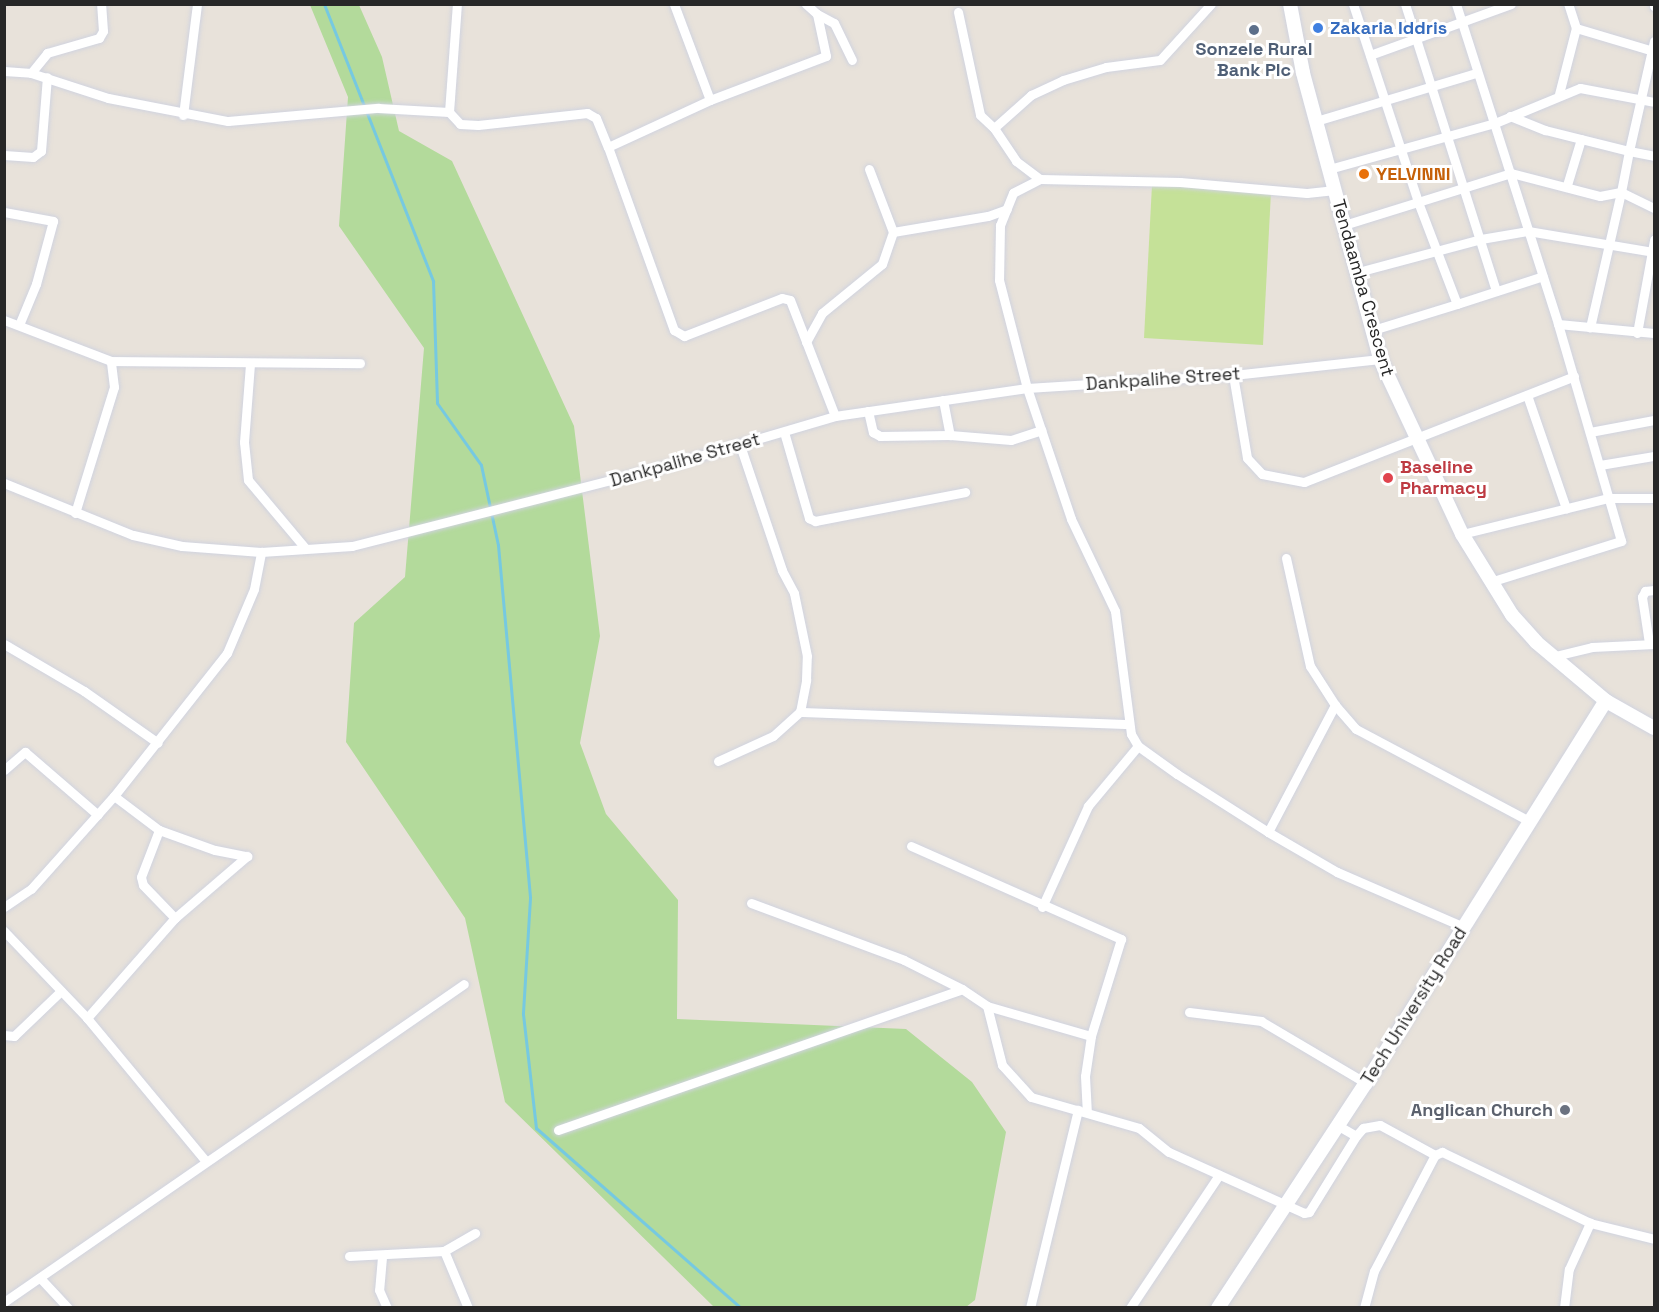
<!DOCTYPE html>
<html>
<head>
<meta charset="utf-8">
<style>
	body { margin:0 }
	#map { position:relative; width:1659px; height:1312px; overflow:hidden; background:#e8e2da; font-family:"Space Grotesk",sans-serif }
	div>[style] { position:absolute }
	[style*='--x'] { left:calc(var(--x)*1px); top:calc(var(--y)*1px); width:calc(var(--w)*1px); rotate:calc(var(--a)*1deg) }
	.green>* { inset:0; background:#b3da9b }
	.pitch>* { inset:0; background:#c5e198 }
	.stream>* { height:3px; margin:-1.5px; padding:0 1.5px; transform-origin:1.5px; border-radius:1.5px; background:#76c9e1 }
	.roads { filter:drop-shadow(0 0 2px #d0d3df) drop-shadow(0 0 2px #d0d3df) }
	.street>* { height:9px; margin:-4.5px; padding:0 4.5px; transform-origin:4.5px; border-radius:4.5px; background:#fff }
	.secondary>* { height:14px; margin:-7px; padding:0 7px; transform-origin:7px; border-radius:7px; background:#fff }
	.dots>* { width:16px; height:16px; translate:-50% -50%; box-sizing:border-box; border:3px solid #fff; border-radius:50% }
	span { translate:-50% -50%; white-space:nowrap; text-align:center; line-height:1.15; -webkit-text-stroke:6px #fff; paint-order:stroke }
	.shop-label { font-size:18px; color:#366cbe; font-weight:700 }
	.left { translate:0 -50%; text-align:left }
	.service-label { font-size:18px; color:#4e5e75; font-weight:700 }
	.food-label { font-size:18px; color:#c56008; font-weight:700 }
	.street-label { font-size:18px; color:#272727 }
	.health-label { font-size:18px; color:#be3a42; font-weight:700 }
	.worship-label { font-size:18px; color:#5b616d; font-weight:700 }
	.right { translate:-100% -50%; text-align:right }
	.frame { position:absolute; inset:0; border:6px solid #272727; pointer-events:none }
</style>
</head>
<body>
<div id="map">
	<div class="green">
		<div style="clip-path:polygon(310px 5px,359px 5px,382px 57px,399px 131px,452px 161px,574px 426px,600px 636px,580px 743px,606px 814px,678px 900px,677px 1019px,906px 1029px,972px 1082px,1006px 1132px,975px 1300px,966px 1307px,714px 1307px,505px 1102px,465px 918px,346px 742px,354px 623px,405px 577px,424px 348px,339px 226px,348px 97px)"></div>
	</div>
	<div class="pitch">
		<div style="clip-path:polygon(1152px 185px,1271px 192px,1263px 345px,1144px 338px)"></div>
	</div>
	<div class="stream">
		<div style="--x:324;--y:4;--w:298;--a:68.5"></div>
		<div style="--x:433;--y:281;--w:122;--a:88.1"></div>
		<div style="--x:437;--y:403;--w:76;--a:54.6"></div>
		<div style="--x:481;--y:465;--w:82;--a:78"></div>
		<div style="--x:498;--y:545;--w:354;--a:84.8"></div>
		<div style="--x:530;--y:898;--w:116;--a:93.5"></div>
		<div style="--x:523;--y:1014;--w:115;--a:83.5"></div>
		<div style="--x:536;--y:1128;--w:273;--a:41.3"></div>
	</div>
	<div class="roads">
		<div class="street">
			<div style="--x:1353;--y:4;--w:208;--a:71.8"></div>
			<div style="--x:1418;--y:202;--w:109;--a:69.1"></div>
			<div style="--x:1457;--y:304;--w:88;--a:162.8"></div>
			<div style="--x:1405;--y:4;--w:301;--a:72.4"></div>
			<div style="--x:1456;--y:4;--w:336;--a:72.3"></div>
			<div style="--x:1558;--y:324;--w:226;--a:73.8"></div>
			<div style="--x:1621;--y:541;--w:137;--a:162.6"></div>
			<div style="--x:1654;--y:4;--w:2;--a:90"></div>
			<div style="--x:958;--y:12;--w:105;--a:77.9"></div>
			<div style="--x:980;--y:115;--w:19;--a:43"></div>
			<div style="--x:994;--y:128;--w:50;--a:-41.7"></div>
			<div style="--x:1031;--y:95;--w:35;--a:-25"></div>
			<div style="--x:1063;--y:80;--w:45;--a:-16.8"></div>
			<div style="--x:1106;--y:67;--w:54;--a:-7.4"></div>
			<div style="--x:1160;--y:60;--w:76;--a:-47.7"></div>
			<div style="--x:817;--y:14;--w:19;--a:28"></div>
			<div style="--x:834;--y:23;--w:41;--a:64.1"></div>
			<div style="--x:1576;--y:28;--w:77;--a:16.6"></div>
			<div style="--x:1654;--y:41;--w:113;--a:102.8"></div>
			<div style="--x:1629;--y:151;--w:25;--a:11"></div>
			<div style="--x:1370;--y:55;--w:150;--a:-19.9"></div>
			<div style="--x:4;--y:71;--w:27;--a:4"></div>
			<div style="--x:31;--y:73;--w:81;--a:18"></div>
			<div style="--x:108;--y:98;--w:122;--a:10.9"></div>
			<div style="--x:228;--y:121;--w:151;--a:-5"></div>
			<div style="--x:378;--y:108;--w:71;--a:3.2"></div>
			<div style="--x:449;--y:112;--w:16;--a:47"></div>
			<div style="--x:460;--y:124;--w:18;--a:3"></div>
			<div style="--x:478;--y:125;--w:110;--a:-6.3"></div>
			<div style="--x:587;--y:113;--w:10;--a:29"></div>
			<div style="--x:596;--y:118;--w:31;--a:68"></div>
			<div style="--x:608;--y:147;--w:195;--a:70.2"></div>
			<div style="--x:674;--y:330;--w:12;--a:31"></div>
			<div style="--x:684;--y:336;--w:105;--a:-21.2"></div>
			<div style="--x:782;--y:298;--w:8;--a:14"></div>
			<div style="--x:790;--y:300;--w:124;--a:68.8"></div>
			<div style="--x:31;--y:73;--w:26;--a:-51"></div>
			<div style="--x:47;--y:53;--w:54;--a:-16.1"></div>
			<div style="--x:99;--y:38;--w:8;--a:-60"></div>
			<div style="--x:103;--y:31;--w:27;--a:-94"></div>
			<div style="--x:1559;--y:94;--w:68;--a:-75.6"></div>
			<div style="--x:1576;--y:28;--w:25;--a:-108"></div>
			<div style="--x:710;--y:100;--w:124;--a:-20.8"></div>
			<div style="--x:826;--y:56;--w:43;--a:-102.1"></div>
			<div style="--x:817;--y:14;--w:15;--a:-138"></div>
			<div style="--x:449;--y:112;--w:108;--a:-85.8"></div>
			<div style="--x:183;--y:115;--w:112;--a:-82.8"></div>
			<div style="--x:1510;--y:116;--w:38;--a:22"></div>
			<div style="--x:1545;--y:130;--w:87;--a:14"></div>
			<div style="--x:1629;--y:151;--w:42;--a:101"></div>
			<div style="--x:1621;--y:192;--w:37;--a:26"></div>
			<div style="--x:1316;--y:121;--w:167;--a:-16.7"></div>
			<div style="--x:994;--y:128;--w:40;--a:56"></div>
			<div style="--x:1016;--y:161;--w:30;--a:37"></div>
			<div style="--x:1040;--y:179;--w:140;--a:1.2"></div>
			<div style="--x:1180;--y:182;--w:127;--a:5"></div>
			<div style="--x:1307;--y:193;--w:28;--a:-6"></div>
			<div style="--x:608;--y:147;--w:112;--a:-24.7"></div>
			<div style="--x:710;--y:100;--w:103;--a:-110.6"></div>
			<div style="--x:4;--y:155;--w:29;--a:4"></div>
			<div style="--x:33;--y:157;--w:10;--a:-37"></div>
			<div style="--x:41;--y:151;--w:74;--a:-85.4"></div>
			<div style="--x:869;--y:169;--w:67;--a:69.1"></div>
			<div style="--x:1329;--y:169;--w:172;--a:-15.5"></div>
			<div style="--x:1495;--y:123;--w:92;--a:-22.4"></div>
			<div style="--x:1580;--y:88;--w:75;--a:10.7"></div>
			<div style="--x:1040;--y:179;--w:30;--a:153"></div>
			<div style="--x:1013;--y:193;--w:35;--a:112"></div>
			<div style="--x:1000;--y:225;--w:55;--a:91"></div>
			<div style="--x:999;--y:280;--w:112;--a:75.5"></div>
			<div style="--x:1027;--y:388;--w:138;--a:71.4"></div>
			<div style="--x:1071;--y:519;--w:102;--a:64.4"></div>
			<div style="--x:1115;--y:611;--w:124;--a:82.6"></div>
			<div style="--x:1131;--y:734;--w:14;--a:60"></div>
			<div style="--x:1138;--y:746;--w:48;--a:35.7"></div>
			<div style="--x:1177;--y:774;--w:108;--a:32.5"></div>
			<div style="--x:1268;--y:832;--w:80;--a:30.1"></div>
			<div style="--x:1337;--y:872;--w:138;--a:23.4"></div>
			<div style="--x:1567;--y:185;--w:48;--a:-73.1"></div>
			<div style="--x:4;--y:212;--w:50;--a:10.4"></div>
			<div style="--x:53;--y:221;--w:65;--a:105.1"></div>
			<div style="--x:36;--y:284;--w:44;--a:112.5"></div>
			<div style="--x:1344;--y:225;--w:175;--a:-17.3"></div>
			<div style="--x:1511;--y:173;--w:92;--a:14.5"></div>
			<div style="--x:1600;--y:196;--w:21;--a:-11"></div>
			<div style="--x:1621;--y:192;--w:139;--a:102.9"></div>
			<div style="--x:1358;--y:272;--w:127;--a:-15"></div>
			<div style="--x:1481;--y:239;--w:48;--a:-9.7"></div>
			<div style="--x:1528;--y:231;--w:128;--a:9.5"></div>
			<div style="--x:1457;--y:304;--w:90;--a:-18"></div>
			<div style="--x:4;--y:320;--w:115;--a:21"></div>
			<div style="--x:111;--y:361;--w:249;--a:0.5"></div>
			<div style="--x:1558;--y:324;--w:96;--a:5.4"></div>
			<div style="--x:1637;--y:333;--w:95;--a:-79.6"></div>
			<div style="--x:806;--y:342;--w:33;--a:-61"></div>
			<div style="--x:822;--y:313;--w:77;--a:-39.2"></div>
			<div style="--x:882;--y:264;--w:34;--a:-71"></div>
			<div style="--x:893;--y:232;--w:96;--a:-9.6"></div>
			<div style="--x:988;--y:216;--w:20;--a:-20"></div>
			<div style="--x:250;--y:364;--w:78;--a:94.4"></div>
			<div style="--x:244;--y:442;--w:38;--a:84"></div>
			<div style="--x:248;--y:480;--w:89;--a:50"></div>
			<div style="--x:1233;--y:375;--w:84;--a:80.4"></div>
			<div style="--x:1247;--y:458;--w:22;--a:47"></div>
			<div style="--x:1262;--y:474;--w:43;--a:10.8"></div>
			<div style="--x:1304;--y:482;--w:290;--a:-21.4"></div>
			<div style="--x:1527;--y:395;--w:120;--a:71"></div>
			<div style="--x:943;--y:400;--w:36;--a:79"></div>
			<div style="--x:868;--y:411;--w:22;--a:77"></div>
			<div style="--x:873;--y:432;--w:8;--a:30"></div>
			<div style="--x:880;--y:436;--w:70;--a:-0.8"></div>
			<div style="--x:950;--y:435;--w:61;--a:4.7"></div>
			<div style="--x:1011;--y:440;--w:32;--a:-18"></div>
			<div style="--x:784;--y:432;--w:90;--a:73.8"></div>
			<div style="--x:809;--y:518;--w:7;--a:27"></div>
			<div style="--x:815;--y:521;--w:153;--a:-10.9"></div>
			<div style="--x:1590;--y:432;--w:65;--a:-10.6"></div>
			<div style="--x:1600;--y:465;--w:55;--a:-9.5"></div>
			<div style="--x:4;--y:483;--w:139;--a:22"></div>
			<div style="--x:133;--y:535;--w:50;--a:12.7"></div>
			<div style="--x:182;--y:546;--w:79;--a:4.3"></div>
			<div style="--x:261;--y:552;--w:91;--a:-3.8"></div>
			<div style="--x:352;--y:546;--w:320;--a:-14.3"></div>
			<div style="--x:662;--y:467;--w:180;--a:-16.4"></div>
			<div style="--x:835;--y:416;--w:194;--a:-8.3"></div>
			<div style="--x:1027;--y:388;--w:206;--a:-3.6"></div>
			<div style="--x:1233;--y:375;--w:148;--a:-6.2"></div>
			<div style="--x:75;--y:513;--w:132;--a:-72.8"></div>
			<div style="--x:114;--y:387;--w:26;--a:-97"></div>
			<div style="--x:1462;--y:534;--w:151;--a:-13.8"></div>
			<div style="--x:1609;--y:498;--w:45;--a:0"></div>
			<div style="--x:1286;--y:558;--w:111;--a:77.5"></div>
			<div style="--x:1310;--y:666;--w:46;--a:57.3"></div>
			<div style="--x:1649;--y:643;--w:47;--a:-98.7"></div>
			<div style="--x:1642;--y:597;--w:7;--a:-63"></div>
			<div style="--x:1645;--y:591;--w:9;--a:-6"></div>
			<div style="--x:4;--y:644;--w:93;--a:30.4"></div>
			<div style="--x:84;--y:691;--w:90;--a:35.1"></div>
			<div style="--x:1551;--y:657;--w:42;--a:-13.7"></div>
			<div style="--x:1592;--y:647;--w:62;--a:-2.8"></div>
			<div style="--x:800;--y:712;--w:327;--a:2.1"></div>
			<div style="--x:718;--y:761;--w:60;--a:-24.4"></div>
			<div style="--x:773;--y:736;--w:36;--a:-42"></div>
			<div style="--x:800;--y:712;--w:33;--a:-79"></div>
			<div style="--x:806;--y:680;--w:24;--a:-88"></div>
			<div style="--x:807;--y:656;--w:64;--a:-101.7"></div>
			<div style="--x:794;--y:593;--w:26;--a:-118"></div>
			<div style="--x:782;--y:570;--w:132;--a:-108.6"></div>
			<div style="--x:4;--y:770;--w:28;--a:-41"></div>
			<div style="--x:25;--y:752;--w:96;--a:40.8"></div>
			<div style="--x:114;--y:796;--w:56;--a:37.1"></div>
			<div style="--x:159;--y:830;--w:50;--a:111"></div>
			<div style="--x:141;--y:877;--w:8;--a:76"></div>
			<div style="--x:143;--y:885;--w:46;--a:45.9"></div>
			<div style="--x:159;--y:830;--w:59;--a:19.7"></div>
			<div style="--x:215;--y:850;--w:33;--a:11"></div>
			<div style="--x:1268;--y:832;--w:144;--a:-62.2"></div>
			<div style="--x:1335;--y:705;--w:32;--a:49"></div>
			<div style="--x:1356;--y:729;--w:198;--a:28"></div>
			<div style="--x:911;--y:846;--w:230;--a:23.9"></div>
			<div style="--x:1121;--y:939;--w:102;--a:107.2"></div>
			<div style="--x:1091;--y:1036;--w:40;--a:98.5"></div>
			<div style="--x:1085;--y:1076;--w:36;--a:87"></div>
			<div style="--x:751;--y:903;--w:163;--a:20.4"></div>
			<div style="--x:904;--y:960;--w:65;--a:26.6"></div>
			<div style="--x:4;--y:907;--w:32;--a:-34"></div>
			<div style="--x:31;--y:889;--w:125;--a:-48.3"></div>
			<div style="--x:114;--y:796;--w:182;--a:-51.7"></div>
			<div style="--x:227;--y:653;--w:69;--a:-67.1"></div>
			<div style="--x:254;--y:589;--w:38;--a:-79"></div>
			<div style="--x:1042;--y:907;--w:111;--a:-65.5"></div>
			<div style="--x:1088;--y:806;--w:78;--a:-50.2"></div>
			<div style="--x:4;--y:931;--w:120;--a:46.3"></div>
			<div style="--x:87;--y:1018;--w:185;--a:50.3"></div>
			<div style="--x:987;--y:1006;--w:108;--a:16.1"></div>
			<div style="--x:1189;--y:1012;--w:73;--a:7.1"></div>
			<div style="--x:1261;--y:1021;--w:122;--a:30.6"></div>
			<div style="--x:87;--y:1018;--w:133;--a:-48.7"></div>
			<div style="--x:175;--y:918;--w:95;--a:-40.7"></div>
			<div style="--x:4;--y:1035;--w:10;--a:6"></div>
			<div style="--x:14;--y:1036;--w:65;--a:-43.8"></div>
			<div style="--x:1337;--y:1125;--w:22;--a:30"></div>
			<div style="--x:1356;--y:1136;--w:11;--a:-49"></div>
			<div style="--x:1363;--y:1128;--w:17;--a:-10"></div>
			<div style="--x:1380;--y:1125;--w:63;--a:28.6"></div>
			<div style="--x:558;--y:1130;--w:428;--a:-19.2"></div>
			<div style="--x:962;--y:989;--w:30;--a:34"></div>
			<div style="--x:987;--y:1006;--w:61;--a:75.7"></div>
			<div style="--x:1002;--y:1065;--w:43;--a:47.8"></div>
			<div style="--x:1031;--y:1097;--w:112;--a:16"></div>
			<div style="--x:1139;--y:1128;--w:38;--a:39"></div>
			<div style="--x:1169;--y:1152;--w:148;--a:24.3"></div>
			<div style="--x:1304;--y:1213;--w:5;--a:-11"></div>
			<div style="--x:1309;--y:1212;--w:89;--a:-58.3"></div>
			<div style="--x:349;--y:1256;--w:95;--a:-3"></div>
			<div style="--x:382;--y:1257;--w:33;--a:95"></div>
			<div style="--x:379;--y:1290;--w:20;--a:66"></div>
			<div style="--x:41;--y:1279;--w:40;--a:47"></div>
			<div style="--x:4;--y:1302;--w:559;--a:-34.66"></div>
			<div style="--x:468;--y:1308;--w:62;--a:-112.8"></div>
			<div style="--x:444;--y:1251;--w:36;--a:-30"></div>
			<div style="--x:1030;--y:1308;--w:204;--a:-76.4"></div>
			<div style="--x:1130;--y:1308;--w:160;--a:-56.2"></div>
			<div style="--x:1364;--y:1308;--w:38;--a:-75"></div>
			<div style="--x:1374;--y:1271;--w:131;--a:-62.3"></div>
			<div style="--x:1435;--y:1155;--w:8;--a:-23"></div>
			<div style="--x:1442;--y:1152;--w:164;--a:25.6"></div>
			<div style="--x:1564;--y:1308;--w:39;--a:-83"></div>
			<div style="--x:1569;--y:1269;--w:51;--a:-65.5"></div>
			<div style="--x:1590;--y:1223;--w:66;--a:14"></div>
		</div>
		<div class="secondary">
			<div style="--x:1290;--y:4;--w:70;--a:79.3"></div>
			<div style="--x:1303;--y:73;--w:296;--a:74.9"></div>
			<div style="--x:1380;--y:359;--w:193;--a:64.9"></div>
			<div style="--x:1462;--y:534;--w:95;--a:58.3"></div>
			<div style="--x:1512;--y:615;--w:36;--a:48"></div>
			<div style="--x:1536;--y:642;--w:92;--a:40.1"></div>
			<div style="--x:1606;--y:701;--w:55;--a:29.4"></div>
			<div style="--x:1218;--y:1308;--w:269;--a:-56.7"></div>
			<div style="--x:1366;--y:1083;--w:451;--a:-57.9"></div>
		</div>
	</div>
	<div class="dots">
		<div style="left:1318px;top:28px;background:#3f7fe0"></div>
		<div style="left:1254px;top:30px;background:#5c6f8a"></div>
		<div style="left:1364px;top:174px;background:#e8710a"></div>
		<div style="left:1388px;top:478px;background:#e0444e"></div>
		<div style="left:1565px;top:1110px;background:#6b7280"></div>
	</div>
	<div class="shop-label">
		<span class="left" style="left:1330px;top:28px">Zakaria Iddris</span>
	</div>
	<div class="service-label">
		<span style="left:1254px;top:60px">Sonzele Rural<br>Bank Plc</span>
	</div>
	<div class="food-label">
		<span class="left" style="left:1376px;top:174px">YELVINNI</span>
	</div>
	<div class="street-label">
		<span style="left:1363px;top:288px;rotate:74deg">Tendaamba Crescent</span>
		<span style="left:1163px;top:379px;rotate:-4deg">Dankpalihe Street</span>
		<span style="left:685px;top:460px;rotate:-16deg">Dankpalihe Street</span>
		<span style="left:1414px;top:1006px;rotate:-58deg">Tech University Road</span>
	</div>
	<div class="health-label">
		<span class="left" style="left:1400px;top:478px">Baseline<br>Pharmacy</span>
	</div>
	<div class="worship-label">
		<span class="right" style="left:1553px;top:1110px">Anglican Church</span>
	</div>
	<div class="frame"></div>
</div>
</body>
</html>
